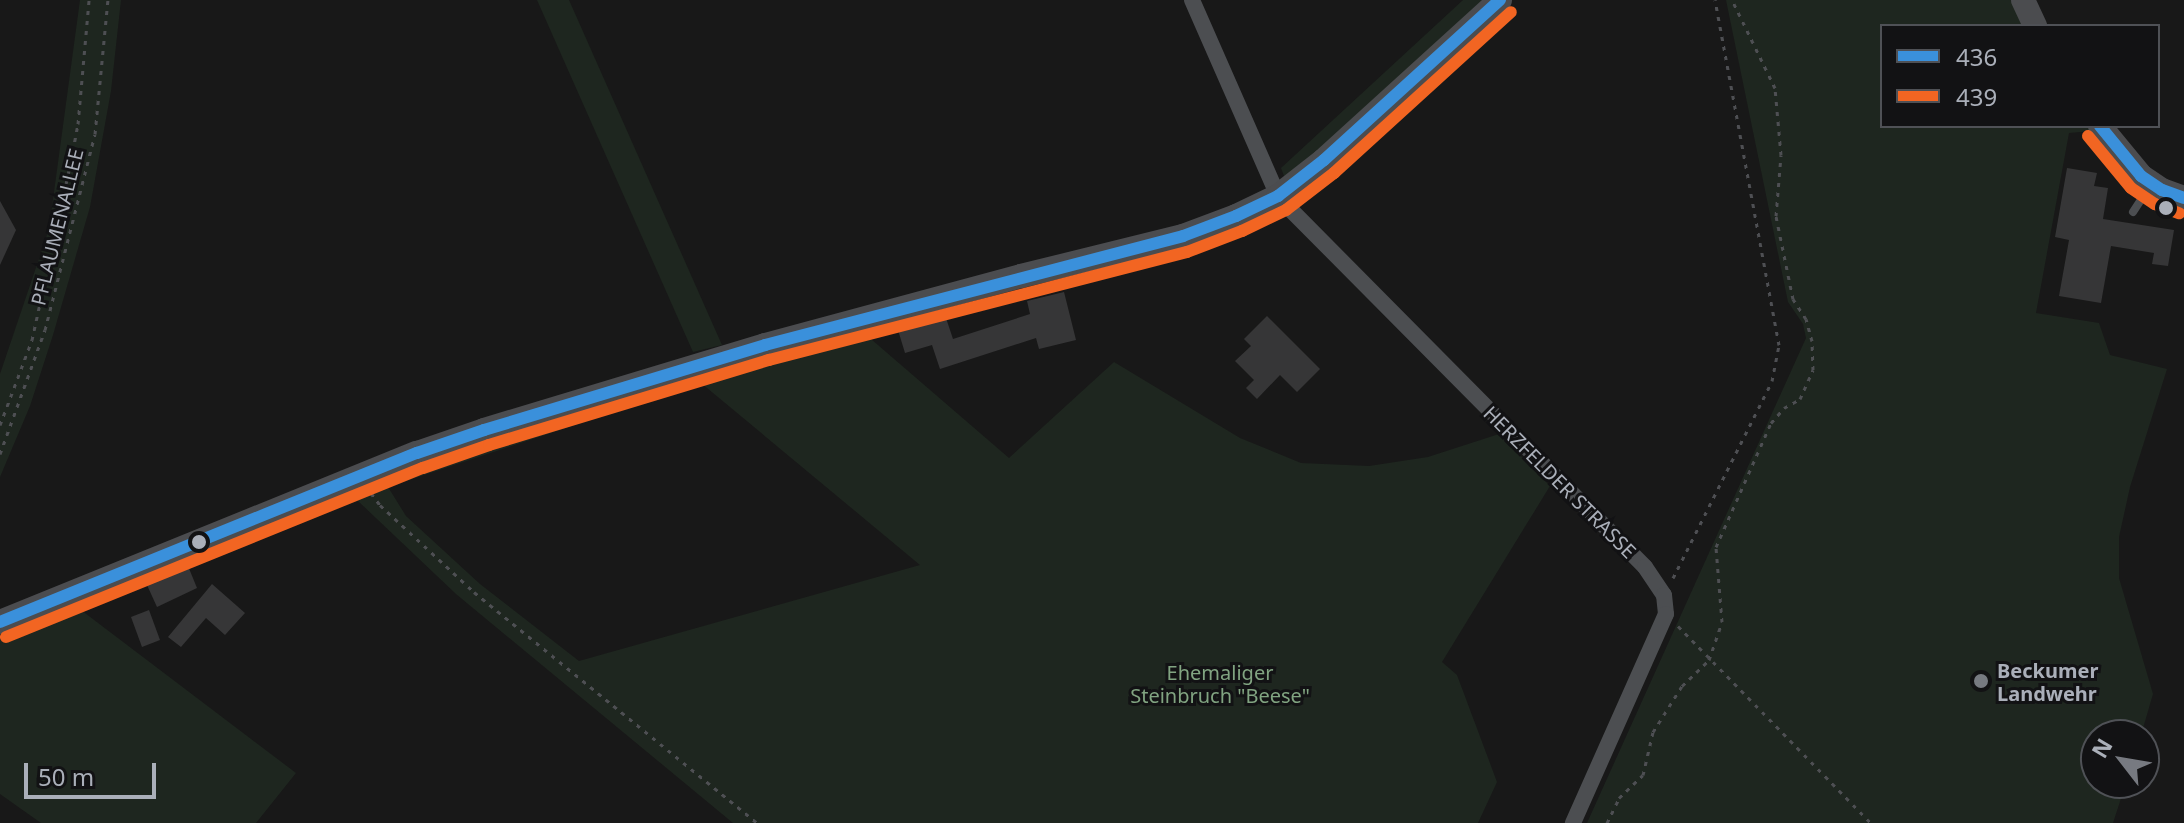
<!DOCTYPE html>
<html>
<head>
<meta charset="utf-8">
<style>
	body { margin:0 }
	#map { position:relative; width:2184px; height:823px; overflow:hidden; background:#181818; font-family:"Noto Sans",sans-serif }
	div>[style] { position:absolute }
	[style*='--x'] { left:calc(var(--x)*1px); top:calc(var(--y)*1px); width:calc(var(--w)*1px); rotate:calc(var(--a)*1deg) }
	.green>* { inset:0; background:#1e261f }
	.building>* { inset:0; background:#363637 }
	.path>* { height:3px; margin-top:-1.5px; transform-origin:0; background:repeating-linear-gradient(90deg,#4e4f53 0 4px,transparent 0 10px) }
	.service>* { height:8px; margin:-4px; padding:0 4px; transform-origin:4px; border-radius:4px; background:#4c4e51 }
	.minor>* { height:16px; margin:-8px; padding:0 8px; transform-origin:8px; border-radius:8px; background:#4c4e51 }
	.secondary>* { height:24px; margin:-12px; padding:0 12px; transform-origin:12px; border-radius:12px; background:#4b4c4f }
	.bus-1>* { height:12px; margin:-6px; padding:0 6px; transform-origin:6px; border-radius:6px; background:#3a90db }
	.bus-2>* { height:12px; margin:-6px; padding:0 6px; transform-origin:6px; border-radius:6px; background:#f26522 }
	.dots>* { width:22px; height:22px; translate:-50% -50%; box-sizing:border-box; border:4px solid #121214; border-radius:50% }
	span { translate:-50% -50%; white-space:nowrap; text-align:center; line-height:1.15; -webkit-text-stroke:6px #121214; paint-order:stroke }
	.street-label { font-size:20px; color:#aaafb9 }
	.poi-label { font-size:20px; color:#aaafb9; font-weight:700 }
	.left { translate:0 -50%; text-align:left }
	.park-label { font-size:20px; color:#81a481 }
	.legend { position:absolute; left:1880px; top:24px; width:280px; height:104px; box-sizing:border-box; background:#121214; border:2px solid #4f5156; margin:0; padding:10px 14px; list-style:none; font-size:24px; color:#aaafb9 }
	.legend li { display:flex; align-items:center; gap:16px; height:40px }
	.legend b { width:40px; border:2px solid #4f5156 }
	.north { position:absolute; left:2080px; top:719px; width:80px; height:80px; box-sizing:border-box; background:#121214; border:2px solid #4f5156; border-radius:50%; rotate:301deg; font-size:22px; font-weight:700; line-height:32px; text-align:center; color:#aaafb9 }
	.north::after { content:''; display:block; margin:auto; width:28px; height:36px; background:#777a81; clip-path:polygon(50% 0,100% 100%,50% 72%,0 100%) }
	.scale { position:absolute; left:24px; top:763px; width:132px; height:36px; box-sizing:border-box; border:4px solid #aaafb9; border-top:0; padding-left:10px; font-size:24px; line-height:28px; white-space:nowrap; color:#aaafb9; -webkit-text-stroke:6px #121214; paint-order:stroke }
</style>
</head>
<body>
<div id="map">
	<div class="green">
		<div style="clip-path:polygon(80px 0,121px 0,111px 91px,90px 207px,53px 335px,30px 406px,0 477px,0 374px,49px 229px)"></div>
		<div style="clip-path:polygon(537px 0,569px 0,722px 345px,693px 352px)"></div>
		<div style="clip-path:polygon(1463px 0,1488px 0,1286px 181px,1281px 168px)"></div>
		<div style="clip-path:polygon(1726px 0,2011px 0,2024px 26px,1882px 26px,1882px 126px,2088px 126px,2091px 131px,2069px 133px,2036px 313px,2099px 323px,2110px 355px,2167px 369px,2130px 487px,2119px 537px,2119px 578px,2153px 694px,2141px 735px,2096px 735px,2096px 783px,2126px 783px,2113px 823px,1587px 823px,1806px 338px,1803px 324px,1788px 302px)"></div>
		<div style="clip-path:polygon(evenodd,863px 326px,888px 326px,864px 333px,1009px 458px,1114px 362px,1240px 438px,1301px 463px,1369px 466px,1428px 457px,1499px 434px,1550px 486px,1442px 662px,1457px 675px,1497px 782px,1478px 823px,733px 823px,456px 594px,358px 501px,201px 555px,205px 546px,446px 452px,863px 326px,701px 383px,920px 565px,579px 661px,480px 584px,406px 516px,388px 487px,701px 383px)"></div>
		<div style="clip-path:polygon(67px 602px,89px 602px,77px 607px,296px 773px,256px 823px,41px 823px,0 794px,0 629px)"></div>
	</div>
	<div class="building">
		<div style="clip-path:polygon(2067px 168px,2097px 173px,2094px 186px,2108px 188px,2103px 219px,2174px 230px,2168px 266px,2152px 264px,2154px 253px,2111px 246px,2101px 303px,2059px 296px,2069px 240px,2055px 237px)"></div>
		<div style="clip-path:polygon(0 201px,16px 230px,0 265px)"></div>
		<div style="clip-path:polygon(1064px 292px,1076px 340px,1039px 349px,1036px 338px,940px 369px,932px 345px,905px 353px,898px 330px,945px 315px,953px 339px,1030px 314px,1027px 301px)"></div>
		<div style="clip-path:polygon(1267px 316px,1320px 369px,1297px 392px,1280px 375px,1257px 399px,1246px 388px,1254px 380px,1235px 361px,1251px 346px,1244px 339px)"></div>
		<div style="clip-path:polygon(188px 566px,197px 588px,157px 607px,147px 585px)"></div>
		<div style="clip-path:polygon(212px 584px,245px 613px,225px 635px,206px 618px,181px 647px,168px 637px)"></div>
		<div style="clip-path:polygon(149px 610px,160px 640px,142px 647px,131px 617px)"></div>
	</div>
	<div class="path">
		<div style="--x:0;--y:425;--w:91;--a:-69.4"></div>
		<div style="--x:32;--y:340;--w:173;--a:-77.7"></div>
		<div style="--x:69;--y:171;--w:48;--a:-79.2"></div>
		<div style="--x:78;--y:124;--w:124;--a:-84.9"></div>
		<div style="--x:0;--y:454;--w:132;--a:-70.1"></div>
		<div style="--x:45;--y:330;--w:202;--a:-75.7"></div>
		<div style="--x:95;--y:134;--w:135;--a:-84.5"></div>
		<div style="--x:371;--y:493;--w:15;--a:53"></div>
		<div style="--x:380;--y:505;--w:128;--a:42.8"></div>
		<div style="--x:474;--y:592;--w:365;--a:39.2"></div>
		<div style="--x:1673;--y:578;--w:220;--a:-63.3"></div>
		<div style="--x:1772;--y:381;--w:37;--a:-79"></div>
		<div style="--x:1779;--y:345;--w:351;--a:-100.5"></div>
		<div style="--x:1678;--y:626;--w:276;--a:45.6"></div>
		<div style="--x:1607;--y:823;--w:28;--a:-64"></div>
		<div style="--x:1619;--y:798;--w:33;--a:-44"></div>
		<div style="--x:1643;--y:775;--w:44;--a:-76.9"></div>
		<div style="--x:1653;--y:732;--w:54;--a:-57.8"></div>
		<div style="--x:1682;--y:686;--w:37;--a:-44"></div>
		<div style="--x:1709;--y:660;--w:40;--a:-71.1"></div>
		<div style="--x:1722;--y:622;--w:75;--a:-94.6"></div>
		<div style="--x:1716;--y:547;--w:136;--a:-66.1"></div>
		<div style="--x:1771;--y:423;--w:20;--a:-49"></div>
		<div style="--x:1784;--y:408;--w:18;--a:-29"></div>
		<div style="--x:1800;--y:399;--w:32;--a:-66"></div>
		<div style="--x:1813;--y:370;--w:29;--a:-92"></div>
		<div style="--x:1812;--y:341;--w:23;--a:-105"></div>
		<div style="--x:1806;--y:319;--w:24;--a:-123"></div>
		<div style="--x:1793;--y:299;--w:85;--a:-101.6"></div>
		<div style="--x:1776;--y:216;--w:61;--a:-85.3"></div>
		<div style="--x:1781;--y:155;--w:67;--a:-95.1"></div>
		<div style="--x:1775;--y:88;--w:98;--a:-116"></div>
	</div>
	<div class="service">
		<div style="--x:2133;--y:212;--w:33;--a:-57"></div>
	</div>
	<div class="minor">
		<div style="--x:1192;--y:0;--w:214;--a:66.3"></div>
		<div style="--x:1278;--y:196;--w:13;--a:48"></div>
		<div style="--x:1287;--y:206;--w:508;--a:45.24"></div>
		<div style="--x:1645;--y:567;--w:34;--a:56"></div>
		<div style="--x:1664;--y:595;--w:19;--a:84"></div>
		<div style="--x:1666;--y:614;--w:229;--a:114"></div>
	</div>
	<div class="secondary">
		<div style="--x:2023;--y:0;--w:29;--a:65"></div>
		<div style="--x:2100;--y:126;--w:65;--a:50.6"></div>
		<div style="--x:2141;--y:176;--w:25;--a:34"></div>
		<div style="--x:2162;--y:190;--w:23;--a:20"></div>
		<div style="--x:0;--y:622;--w:450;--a:-22.1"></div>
		<div style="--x:417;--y:453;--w:71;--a:-18.9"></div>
		<div style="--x:484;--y:430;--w:294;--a:-16.8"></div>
		<div style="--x:765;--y:345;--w:265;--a:-15.1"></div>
		<div style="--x:1021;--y:276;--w:167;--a:-13.9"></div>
		<div style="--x:1183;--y:236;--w:57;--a:-20.7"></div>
		<div style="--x:1236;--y:216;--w:47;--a:-25.5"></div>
		<div style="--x:1278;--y:196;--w:58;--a:-38"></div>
		<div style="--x:1324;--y:160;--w:238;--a:-42.3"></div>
	</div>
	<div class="bus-1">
		<div style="--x:2100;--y:126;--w:65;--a:50.6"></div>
		<div style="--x:2141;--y:176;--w:25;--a:34"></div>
		<div style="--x:2162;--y:190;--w:23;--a:20"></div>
		<div style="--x:0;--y:622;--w:450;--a:-22.1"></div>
		<div style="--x:417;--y:453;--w:71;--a:-18.9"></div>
		<div style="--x:484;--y:430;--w:294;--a:-16.8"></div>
		<div style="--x:765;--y:345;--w:432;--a:-14.6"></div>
		<div style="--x:1183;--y:236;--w:57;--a:-20.7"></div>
		<div style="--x:1236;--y:216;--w:47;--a:-25.5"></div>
		<div style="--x:1278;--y:196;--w:58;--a:-38"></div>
		<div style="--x:1324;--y:160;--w:238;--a:-42.3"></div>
	</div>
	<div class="bus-2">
		<div style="--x:2088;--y:136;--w:67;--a:50.4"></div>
		<div style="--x:2131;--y:188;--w:29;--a:34"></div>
		<div style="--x:2155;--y:204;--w:26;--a:21"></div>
		<div style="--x:6;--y:637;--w:450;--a:-22.1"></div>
		<div style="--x:423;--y:468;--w:70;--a:-19.2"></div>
		<div style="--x:489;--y:445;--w:293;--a:-16.9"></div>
		<div style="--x:769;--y:360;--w:432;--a:-14.5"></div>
		<div style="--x:1187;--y:252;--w:59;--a:-20.9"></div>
		<div style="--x:1242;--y:231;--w:49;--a:-25.5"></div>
		<div style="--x:1286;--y:210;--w:61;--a:-37.6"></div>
		<div style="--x:1334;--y:173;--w:239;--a:-42.3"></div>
	</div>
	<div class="dots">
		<div style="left:2166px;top:208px;background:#aaafb9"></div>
		<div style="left:199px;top:542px;background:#aaafb9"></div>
		<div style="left:1981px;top:681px;background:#777a81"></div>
	</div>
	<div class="street-label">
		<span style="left:57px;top:227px;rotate:-76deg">PFLAUMENALLEE</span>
		<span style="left:1560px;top:482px;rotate:45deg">HERZFELDER STRASSE</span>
	</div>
	<div class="poi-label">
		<span class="left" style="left:1997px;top:682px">Beckumer<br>Landwehr</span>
	</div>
	<div class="park-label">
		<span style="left:1220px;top:684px">Ehemaliger<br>Steinbruch "Beese"</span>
	</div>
	<ul class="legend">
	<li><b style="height:10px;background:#3a90db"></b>436</li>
	<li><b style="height:10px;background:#f26522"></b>439</li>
	</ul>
	<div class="north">N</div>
	<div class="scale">50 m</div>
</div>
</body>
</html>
